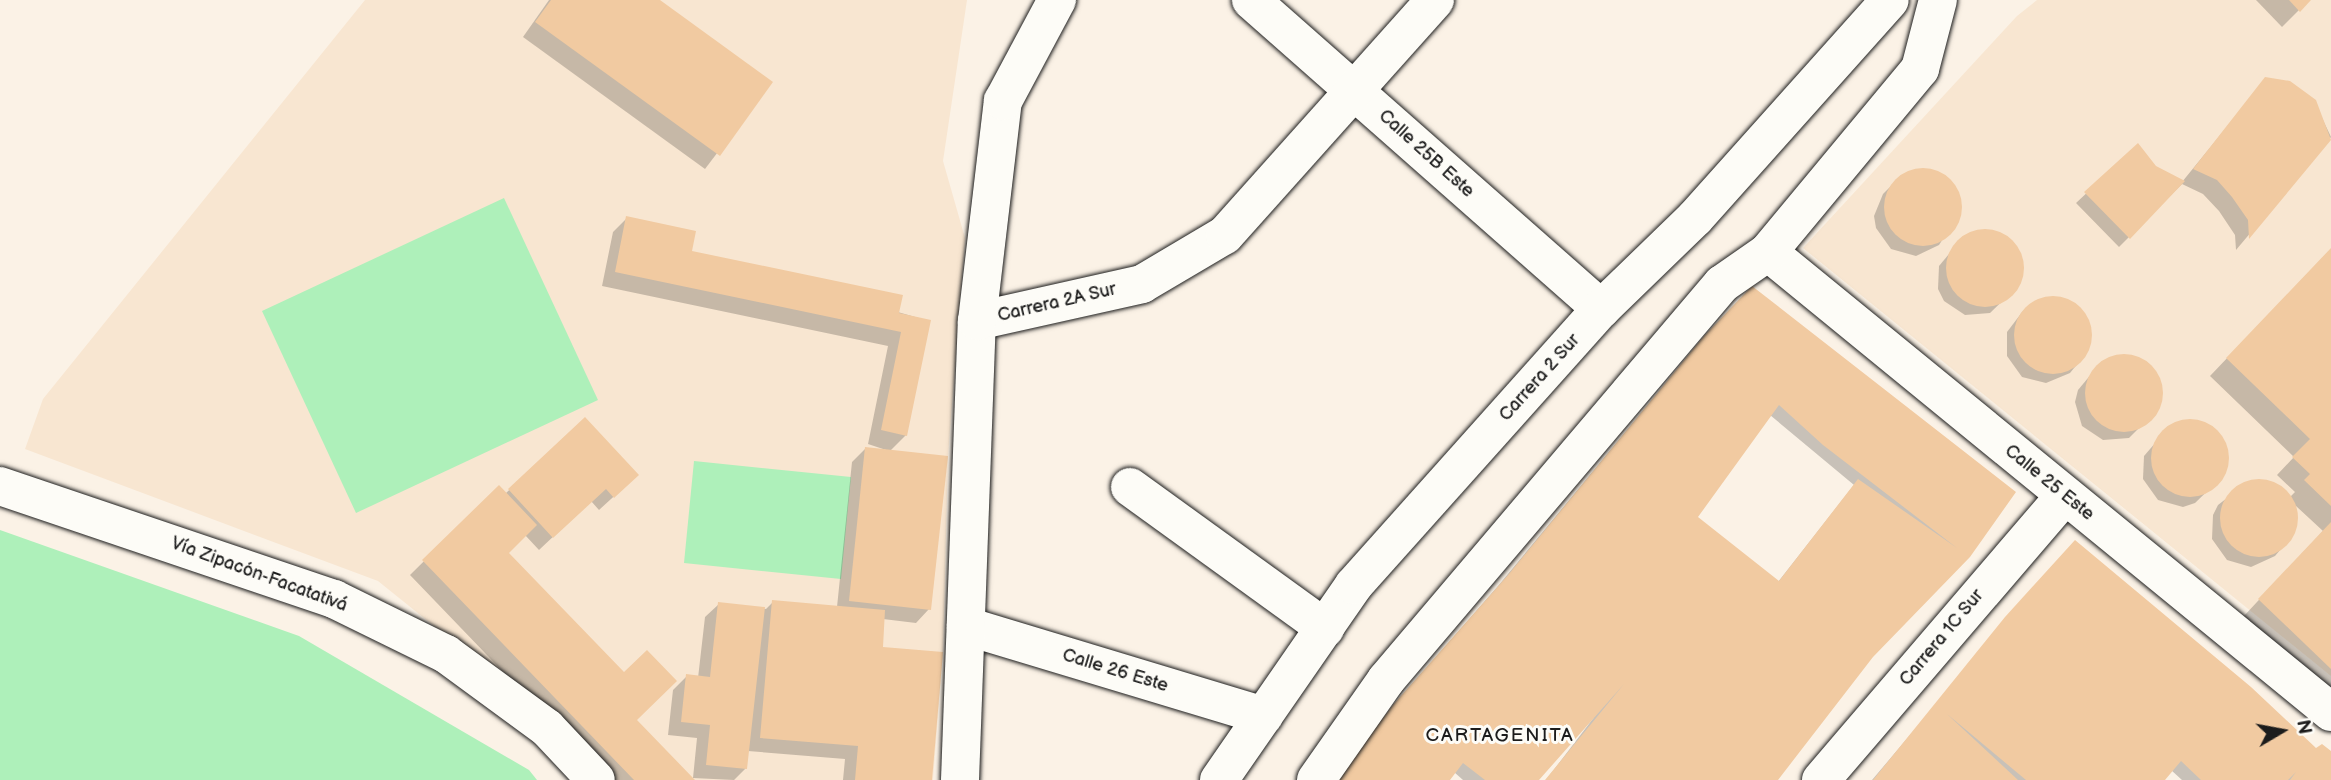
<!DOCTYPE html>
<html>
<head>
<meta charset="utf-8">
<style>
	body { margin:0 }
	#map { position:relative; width:2331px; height:780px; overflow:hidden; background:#fbf2e6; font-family:"Balsamiq Sans",sans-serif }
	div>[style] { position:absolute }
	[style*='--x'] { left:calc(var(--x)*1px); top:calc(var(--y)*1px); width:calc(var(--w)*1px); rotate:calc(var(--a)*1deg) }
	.built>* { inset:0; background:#f8e6d1 }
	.green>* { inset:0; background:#aef0ba }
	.shadow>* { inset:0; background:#0003 }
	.building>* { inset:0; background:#f1caa1 }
	.round { border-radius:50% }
	.roads { filter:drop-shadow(0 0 2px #1c1c1c) drop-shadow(0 0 2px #1c1c1c) }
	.minor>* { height:38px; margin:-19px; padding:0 19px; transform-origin:19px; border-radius:19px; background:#fdfcf7 }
	.secondary>* { height:38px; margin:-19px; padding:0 19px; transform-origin:19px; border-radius:19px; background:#fdfcf7 }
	span { translate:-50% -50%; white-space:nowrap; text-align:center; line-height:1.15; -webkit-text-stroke:6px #fdfcf7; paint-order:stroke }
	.street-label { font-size:18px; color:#1c1c1c }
	.neighbourhood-label { font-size:19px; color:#1c1c1c; letter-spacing:2px }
	.north { position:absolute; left:2247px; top:696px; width:70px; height:70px; -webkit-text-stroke:5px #fdfcf7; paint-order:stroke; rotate:80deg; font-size:19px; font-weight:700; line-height:28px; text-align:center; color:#1c1c1c }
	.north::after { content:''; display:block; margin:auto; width:24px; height:32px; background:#1c1c1c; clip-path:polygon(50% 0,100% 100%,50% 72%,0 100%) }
</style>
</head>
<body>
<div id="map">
	<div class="built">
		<div style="clip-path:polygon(365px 0,967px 0,943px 161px,965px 238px,948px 456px,943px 652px,933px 780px,609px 780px,584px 747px,378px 581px,25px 449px,43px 399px)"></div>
		<div style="clip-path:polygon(2037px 0,2331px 0,2331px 676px,1803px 248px,2017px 16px)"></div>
	</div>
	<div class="green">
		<div style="clip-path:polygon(504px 198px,598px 400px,356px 513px,262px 311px)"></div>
		<div style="clip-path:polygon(694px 461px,851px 477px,841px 579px,684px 563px)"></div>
		<div style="clip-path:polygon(0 530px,299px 636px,529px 770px,537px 780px,0 780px)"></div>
	</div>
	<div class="shadow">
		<div style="clip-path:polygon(549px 0,657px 0,771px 82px,705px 169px,523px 37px)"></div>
		<div style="clip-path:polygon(2256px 0,2309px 0,2282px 27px)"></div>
		<div style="clip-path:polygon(2266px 79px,2314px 101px,2331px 137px,2236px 250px,2235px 235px,2219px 211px,2203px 194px,2182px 184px,2119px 247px,2076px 203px,2138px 145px,2154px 167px,2182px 182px)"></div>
		<div style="clip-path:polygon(1925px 169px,1947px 178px,1960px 198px,1961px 211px,1939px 245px,1916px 256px,1891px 249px,1876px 228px,1874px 216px,1883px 194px,1902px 175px)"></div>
		<div style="clip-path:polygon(627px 218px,690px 252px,929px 321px,906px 435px,890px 451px,929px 609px,916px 623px,883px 619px,881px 648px,930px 780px,843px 780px,845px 759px,748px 751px,746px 768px,734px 780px,693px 778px,697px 738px,668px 735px,673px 690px,687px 676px,698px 678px,705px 617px,719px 604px,766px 609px,773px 602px,837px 607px,852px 462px,866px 448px,889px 451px,868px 444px,888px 346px,602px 286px,613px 232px)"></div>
		<div style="clip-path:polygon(1987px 230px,1999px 233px,2017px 248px,2022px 259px,2019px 285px,1990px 313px,1965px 315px,1944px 301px,1938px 289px,1939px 266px,1964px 236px)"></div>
		<div style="clip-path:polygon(2331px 249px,2331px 702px,2243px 617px,2323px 531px,2296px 506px,2293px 535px,2275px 556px,2251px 567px,2227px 560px,2212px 539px,2213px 515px,2218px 505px,2249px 481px,2261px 480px,2283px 489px,2289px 498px,2295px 492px,2277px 475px,2294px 457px,2210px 376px)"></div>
		<div style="clip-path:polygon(2055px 297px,2077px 306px,2090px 326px,2088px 351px,2070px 373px,2046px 383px,2022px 377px,2007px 356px,2007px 332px,2023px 311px,2043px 298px)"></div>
		<div style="clip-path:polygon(evenodd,1695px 348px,2014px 492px,1872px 656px,1776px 780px,1546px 780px,1611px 695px,1537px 780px,1463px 780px,1454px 772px,1448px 780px,1336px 780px,1383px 718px,1498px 586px,1695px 348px,1770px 415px,1854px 485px,1778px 582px,1696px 517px,1770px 415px)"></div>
		<div style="clip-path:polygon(2114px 356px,2138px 358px,2148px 363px,2160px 384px,2158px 409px,2129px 438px,2103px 440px,2082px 426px,2075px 402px,2078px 390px,2093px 372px)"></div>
		<div style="clip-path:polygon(585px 419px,623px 488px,599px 510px,591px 501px,539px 550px,525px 535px,507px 553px,635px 720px,692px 780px,607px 780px,410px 575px,498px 488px,505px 494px)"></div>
		<div style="clip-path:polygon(2192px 420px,2214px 429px,2227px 449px,2224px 475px,2195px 503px,2183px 507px,2158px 500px,2143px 479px,2144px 456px,2169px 427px)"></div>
		<div style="clip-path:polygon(2065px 552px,2315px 750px,2331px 753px,2331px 780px,2182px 780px,2171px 770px,2163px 780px,1872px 780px)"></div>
	</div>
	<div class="building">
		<div style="clip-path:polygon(551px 0,660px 0,773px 82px,720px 156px,535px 22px)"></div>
		<div style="clip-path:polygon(2289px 0,2311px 0,2300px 12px)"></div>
		<div style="clip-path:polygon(2265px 77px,2290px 81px,2316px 100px,2331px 140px,2249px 239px,2248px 220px,2232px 197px,2217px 180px,2193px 169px)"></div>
		<div style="clip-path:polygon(2138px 143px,2156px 166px,2185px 181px,2130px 239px,2084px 192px)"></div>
		<div class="round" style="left:1884px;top:168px;width:78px;height:78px"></div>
		<div style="clip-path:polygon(626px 216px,696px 231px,692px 251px,903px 295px,899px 313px,931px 320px,907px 436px,881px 430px,901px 332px,615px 272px)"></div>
		<div class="round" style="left:1946px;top:229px;width:78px;height:78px"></div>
		<div style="clip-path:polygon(2331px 248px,2331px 506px,2304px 480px,2310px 474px,2292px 457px,2310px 439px,2226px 358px)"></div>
		<div style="clip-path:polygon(evenodd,1752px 286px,2016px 492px,1970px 557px,1873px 657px,1778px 780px,1545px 780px,1624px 684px,1539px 780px,1485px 780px,1463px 763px,1450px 780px,1337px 780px,1392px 706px,1508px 575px,1704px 336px,1752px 286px,1779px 405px,1823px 445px,1957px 548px,1858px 479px,1779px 581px,1698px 517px,1779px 405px)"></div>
		<div class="round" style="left:2014px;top:296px;width:78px;height:78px"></div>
		<div class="round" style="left:2085px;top:354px;width:78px;height:78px"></div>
		<div style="clip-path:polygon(585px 417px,639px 475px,614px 498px,606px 489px,553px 538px,508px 489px)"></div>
		<div class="round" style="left:2151px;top:419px;width:78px;height:78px"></div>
		<div style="clip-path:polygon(865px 447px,948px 456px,931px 610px,849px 601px)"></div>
		<div class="round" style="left:2220px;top:479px;width:78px;height:78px"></div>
		<div style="clip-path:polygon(499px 485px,537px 525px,509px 553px,624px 672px,647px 650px,677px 681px,637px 720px,695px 780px,634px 780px,422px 560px)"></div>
		<div style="clip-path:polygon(2331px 522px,2331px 669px,2258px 599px)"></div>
		<div style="clip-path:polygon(2075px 540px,2251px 687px,2316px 748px,2322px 744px,2331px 751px,2331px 780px,2290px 780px,2296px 772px,2288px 780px,2201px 780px,2181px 761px,2165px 780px,2026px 780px,1947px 714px,2018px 780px,1873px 780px,2005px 617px)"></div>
		<div style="clip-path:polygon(772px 600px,885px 610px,883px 647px,943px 652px,932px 780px,855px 780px,858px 746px,760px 738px)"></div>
		<div style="clip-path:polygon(718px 602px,765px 607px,747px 769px,706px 765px,710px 725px,681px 722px,686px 674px,710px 677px)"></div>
	</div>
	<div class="roads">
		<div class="minor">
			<div style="--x:1251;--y:0;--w:467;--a:41.4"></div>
			<div style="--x:1768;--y:252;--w:727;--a:39.25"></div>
			<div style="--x:977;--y:321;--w:169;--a:-12.6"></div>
			<div style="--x:1142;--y:284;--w:96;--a:-30.6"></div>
			<div style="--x:1225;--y:235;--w:315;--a:-48.2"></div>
			<div style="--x:1130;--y:487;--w:241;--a:35.9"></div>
			<div style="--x:966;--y:626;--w:311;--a:16.8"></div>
			<div style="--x:960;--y:780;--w:459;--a:-87.9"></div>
			<div style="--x:977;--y:321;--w:222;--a:-83.3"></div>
			<div style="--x:1003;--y:101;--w:115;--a:-61.9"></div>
			<div style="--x:1219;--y:780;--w:237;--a:-55.3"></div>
			<div style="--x:1354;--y:585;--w:370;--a:-48.2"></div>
			<div style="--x:1601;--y:309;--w:131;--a:-44.1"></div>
			<div style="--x:1695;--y:218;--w:292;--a:-48.2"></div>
			<div style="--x:1316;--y:780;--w:122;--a:-55"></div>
			<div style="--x:1386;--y:680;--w:519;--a:-49.69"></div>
			<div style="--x:1722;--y:284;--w:56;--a:-34.8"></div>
			<div style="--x:1768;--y:252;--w:238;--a:-50.3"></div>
			<div style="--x:1920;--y:69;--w:71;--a:-75.4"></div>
			<div style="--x:1821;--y:780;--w:374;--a:-49.4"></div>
		</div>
		<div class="secondary">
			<div style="--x:0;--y:486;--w:353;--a:18.7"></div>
			<div style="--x:334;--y:599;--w:125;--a:26.2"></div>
			<div style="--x:446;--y:654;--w:125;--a:36.2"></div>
			<div style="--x:547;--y:728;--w:71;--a:46.7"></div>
		</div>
	</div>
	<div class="street-label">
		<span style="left:1426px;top:154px;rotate:42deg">Calle 25B Este</span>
		<span style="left:1057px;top:303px;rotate:-13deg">Carrera 2A Sur</span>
		<span style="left:1540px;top:378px;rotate:-48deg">Carrera 2 Sur</span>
		<span style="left:2049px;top:483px;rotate:39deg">Calle 25 Este</span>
		<span style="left:259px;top:575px;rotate:20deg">Vía Zipacón-Facatativá</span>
		<span style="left:1942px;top:638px;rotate:-50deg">Carrera 1C Sur</span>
		<span style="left:1115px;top:671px;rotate:17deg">Calle 26 Este</span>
	</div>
	<div class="neighbourhood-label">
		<span style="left:1500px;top:736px">CARTAGENITA</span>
	</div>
	<div class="north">N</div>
</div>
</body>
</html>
